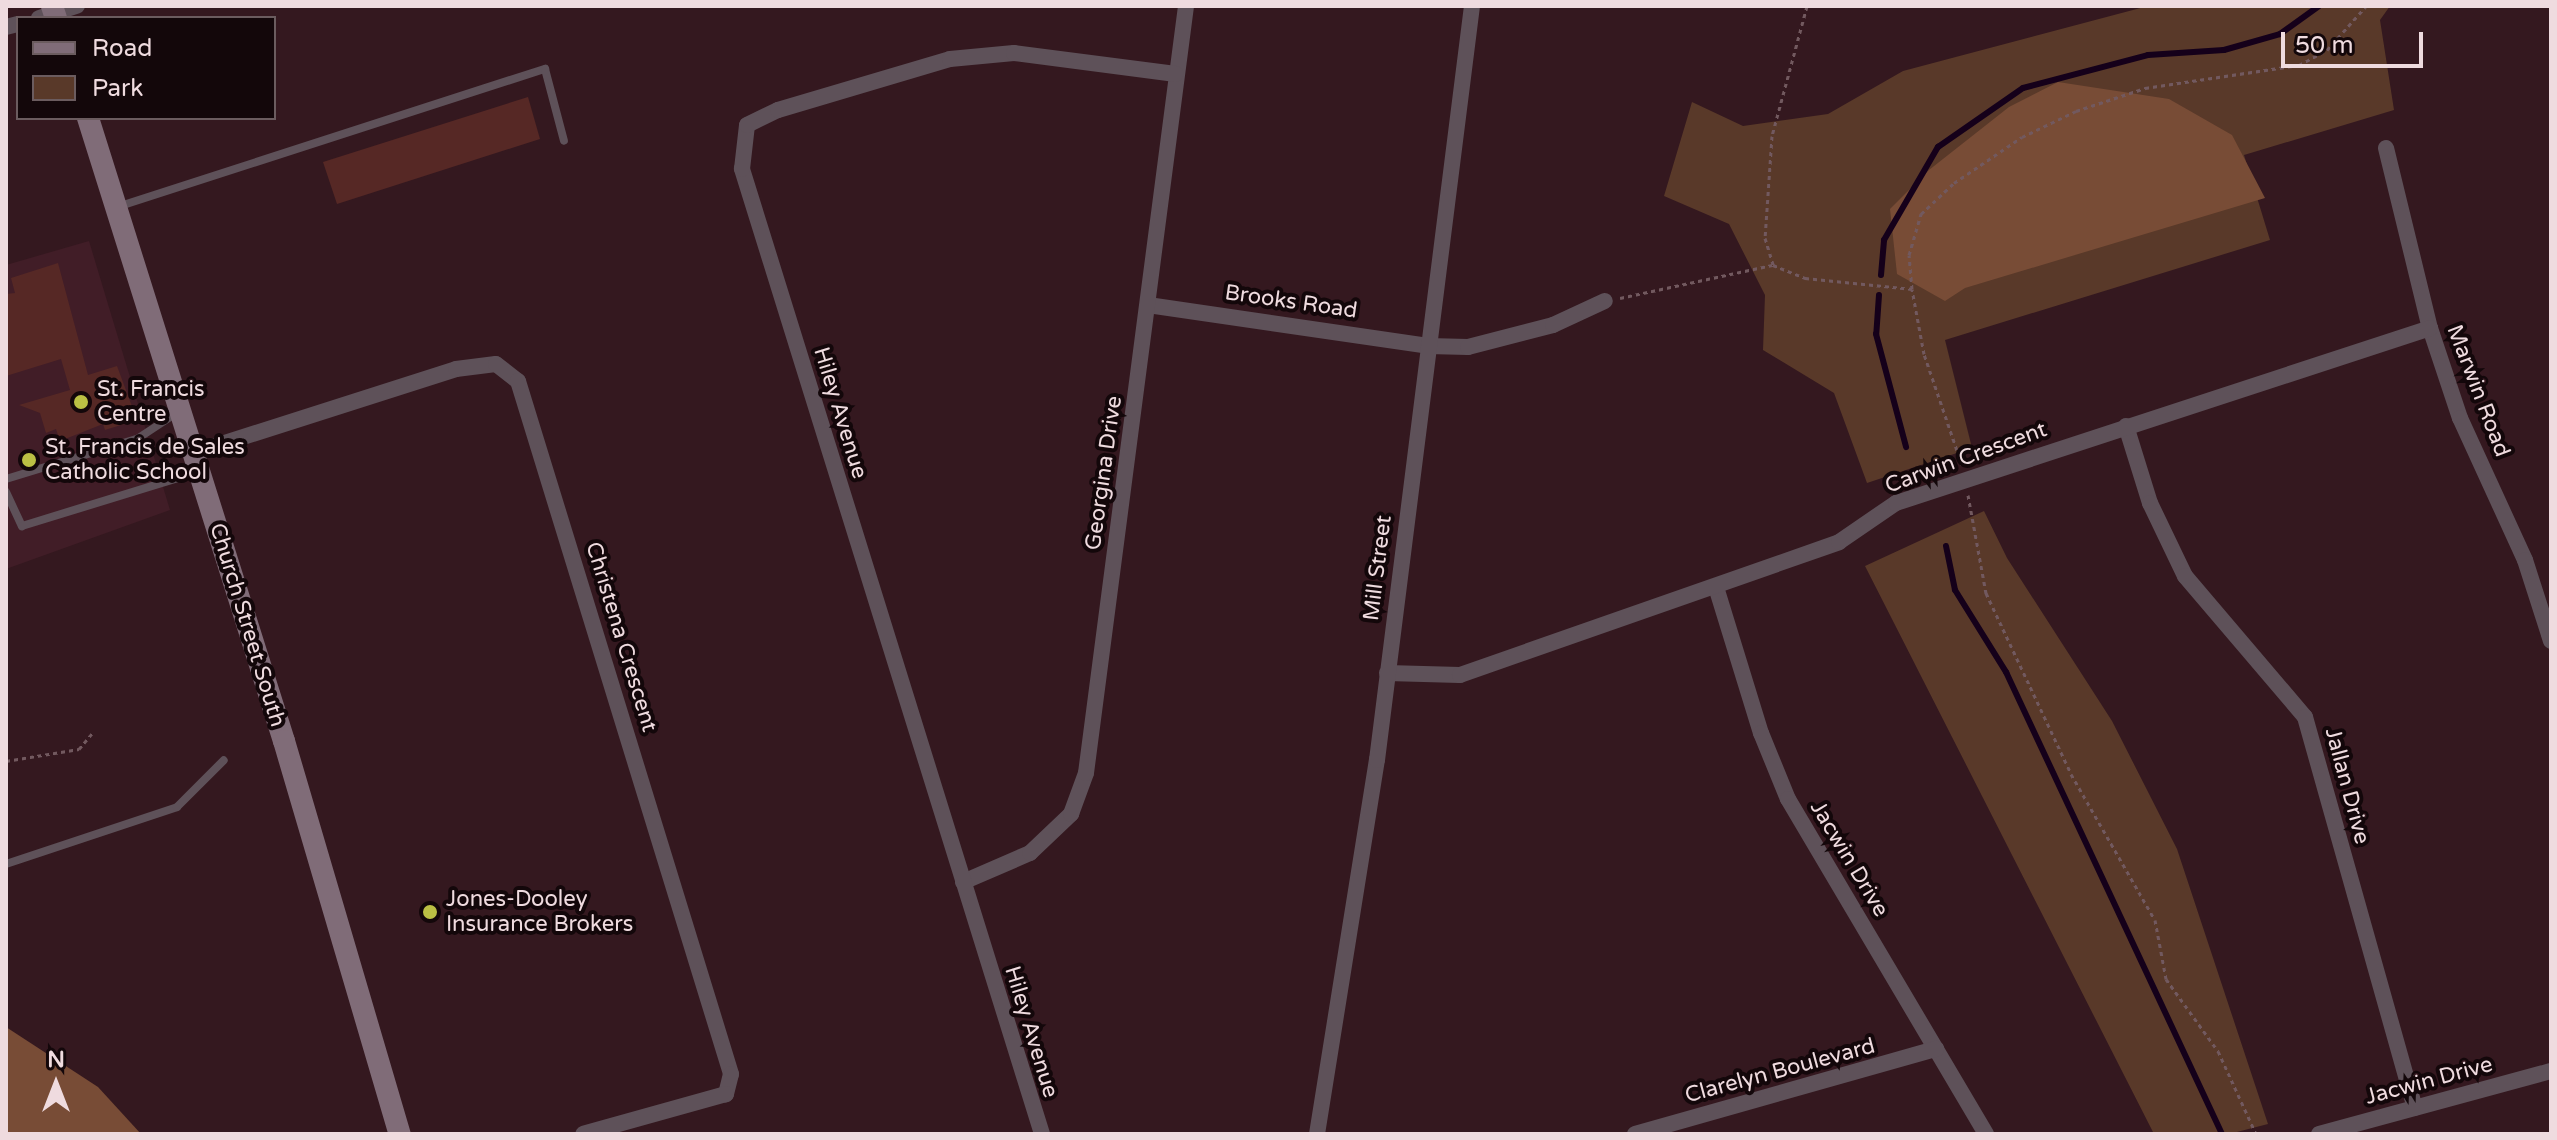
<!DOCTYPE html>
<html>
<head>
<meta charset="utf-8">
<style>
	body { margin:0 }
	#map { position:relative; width:2557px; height:1140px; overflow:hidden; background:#34181f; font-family:"Varela Round",sans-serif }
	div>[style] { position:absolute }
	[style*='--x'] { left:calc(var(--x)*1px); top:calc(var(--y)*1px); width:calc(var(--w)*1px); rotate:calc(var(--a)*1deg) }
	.built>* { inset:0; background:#411d27 }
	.green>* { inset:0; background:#593929 }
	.forest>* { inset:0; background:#784c36 }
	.stream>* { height:6px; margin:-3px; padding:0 3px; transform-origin:3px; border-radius:3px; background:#15001a }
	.building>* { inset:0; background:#562825 }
	.path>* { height:3px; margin-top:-1.5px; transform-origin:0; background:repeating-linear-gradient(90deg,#72595f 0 4px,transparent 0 8px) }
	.lane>* { height:8px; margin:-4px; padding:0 4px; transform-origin:4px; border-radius:4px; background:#5e5159 }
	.street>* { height:16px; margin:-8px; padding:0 8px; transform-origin:8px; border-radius:8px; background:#5e5159 }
	.secondary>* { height:22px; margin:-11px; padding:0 11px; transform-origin:11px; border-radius:11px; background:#806c78 }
	.dots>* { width:22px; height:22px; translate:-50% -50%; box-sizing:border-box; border:4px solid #13070a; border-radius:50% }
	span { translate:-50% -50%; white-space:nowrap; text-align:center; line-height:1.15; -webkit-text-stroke:8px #13070a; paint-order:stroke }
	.street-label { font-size:22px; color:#efdbdf }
	.poi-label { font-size:22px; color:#efdbdf }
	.left { translate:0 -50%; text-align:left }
	.frame { position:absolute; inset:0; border:8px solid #efdbdf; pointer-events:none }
	.legend { position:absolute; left:16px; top:16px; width:260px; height:104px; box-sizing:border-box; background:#13070a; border:2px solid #6b5c5f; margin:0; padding:10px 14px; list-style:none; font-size:24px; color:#efdbdf }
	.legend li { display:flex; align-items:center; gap:16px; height:40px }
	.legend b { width:40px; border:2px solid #6b5c5f }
	.north { position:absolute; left:16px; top:1044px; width:80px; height:80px; -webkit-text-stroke:6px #13070a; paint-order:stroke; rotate:0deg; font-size:22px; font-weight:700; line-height:32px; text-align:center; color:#efdbdf }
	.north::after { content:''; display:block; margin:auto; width:28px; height:36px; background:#efdbdf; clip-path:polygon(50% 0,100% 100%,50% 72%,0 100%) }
	.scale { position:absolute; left:2281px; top:32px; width:142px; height:36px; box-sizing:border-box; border:4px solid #efdbdf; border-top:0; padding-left:10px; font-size:24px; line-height:28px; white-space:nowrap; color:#efdbdf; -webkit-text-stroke:6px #13070a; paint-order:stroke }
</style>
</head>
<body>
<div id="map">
	<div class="built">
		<div style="clip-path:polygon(89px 241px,170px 510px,6px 569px,6px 265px)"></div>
	</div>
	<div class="green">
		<div style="clip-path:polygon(2148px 6px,2390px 6px,2380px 20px,2394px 110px,2244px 155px,2270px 240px,1945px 340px,1972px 448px,1867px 483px,1834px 393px,1763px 350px,1765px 295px,1729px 224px,1664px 196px,1692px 102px,1743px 126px,1828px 114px,1903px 71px)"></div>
		<div style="clip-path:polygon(1984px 511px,2007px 558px,2112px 721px,2177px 849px,2268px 1124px,2229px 1134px,2154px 1134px,1865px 566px)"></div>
	</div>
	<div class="forest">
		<div style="clip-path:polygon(2058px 82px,2169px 99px,2232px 135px,2265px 198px,1965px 288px,1945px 301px,1897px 274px,1890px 209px,1929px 170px,2009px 107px)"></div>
		<div style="clip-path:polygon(6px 1027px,98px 1087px,141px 1134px,6px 1134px)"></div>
	</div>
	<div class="stream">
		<div style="--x:1881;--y:275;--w:35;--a:-85"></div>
		<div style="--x:1884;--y:240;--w:108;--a:-59.9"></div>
		<div style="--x:1938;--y:147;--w:103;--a:-34.8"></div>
		<div style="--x:2023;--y:88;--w:129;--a:-14.8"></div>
		<div style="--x:2148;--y:55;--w:76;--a:-3.8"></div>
		<div style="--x:2224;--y:50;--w:58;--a:-15.9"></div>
		<div style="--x:2280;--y:34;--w:48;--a:-35.7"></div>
		<div style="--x:1879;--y:295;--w:39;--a:94"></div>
		<div style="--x:1876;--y:334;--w:117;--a:75.1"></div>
		<div style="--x:1946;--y:546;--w:45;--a:78.4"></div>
		<div style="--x:1955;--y:590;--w:97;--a:58.1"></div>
		<div style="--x:2006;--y:672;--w:510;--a:64.94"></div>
	</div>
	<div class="building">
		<div style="clip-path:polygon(528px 97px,540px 139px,337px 204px,323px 162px)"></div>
		<div style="clip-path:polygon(58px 263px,88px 375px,117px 366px,137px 420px,105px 430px,103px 424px,60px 441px,56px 429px,46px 433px,40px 413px,19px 405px,70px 390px,61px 359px,6px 376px,6px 294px,15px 293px,11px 278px)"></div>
	</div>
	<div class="path">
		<div style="--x:1807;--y:6;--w:135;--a:105.1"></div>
		<div style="--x:1772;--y:136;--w:102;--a:93.9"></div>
		<div style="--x:1765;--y:238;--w:28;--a:73"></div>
		<div style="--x:1773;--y:265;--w:35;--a:22"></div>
		<div style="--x:1805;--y:278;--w:108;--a:5.9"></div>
		<div style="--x:1620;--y:298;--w:157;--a:-12.2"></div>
		<div style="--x:1962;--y:465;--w:117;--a:-108.9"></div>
		<div style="--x:1924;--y:354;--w:66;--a:-100.5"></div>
		<div style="--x:1912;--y:289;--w:34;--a:-95"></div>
		<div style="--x:1909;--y:255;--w:43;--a:-73.7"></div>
		<div style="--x:1921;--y:214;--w:45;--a:-43.2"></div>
		<div style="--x:1954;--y:183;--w:82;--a:-34.1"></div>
		<div style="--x:2022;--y:137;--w:60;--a:-25.7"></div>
		<div style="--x:2076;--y:111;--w:73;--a:-18.4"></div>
		<div style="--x:2145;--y:88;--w:156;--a:-8.5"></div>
		<div style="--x:2299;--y:65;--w:32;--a:-28"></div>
		<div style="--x:2327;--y:50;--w:59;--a:-48.4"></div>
		<div style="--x:1968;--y:495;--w:100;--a:79.6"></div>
		<div style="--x:1986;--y:593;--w:200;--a:64.8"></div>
		<div style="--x:2071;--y:774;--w:168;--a:60.1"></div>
		<div style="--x:2155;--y:920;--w:60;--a:79.4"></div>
		<div style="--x:2166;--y:979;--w:89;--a:54.2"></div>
		<div style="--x:2218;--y:1051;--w:91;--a:65.4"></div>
		<div style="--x:6;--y:761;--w:74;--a:-9.3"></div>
		<div style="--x:79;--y:749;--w:23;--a:-50"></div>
	</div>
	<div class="lane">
		<div style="--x:117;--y:207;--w:450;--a:-17.9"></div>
		<div style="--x:545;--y:69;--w:74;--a:75.2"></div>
		<div style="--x:6;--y:479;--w:137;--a:-17"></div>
		<div style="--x:137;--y:439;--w:49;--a:-33.4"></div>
		<div style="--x:6;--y:492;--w:38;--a:65"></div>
		<div style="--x:22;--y:526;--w:184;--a:-17.1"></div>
		<div style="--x:6;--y:864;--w:180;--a:-18.4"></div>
		<div style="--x:177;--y:807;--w:66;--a:-45"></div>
	</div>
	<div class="street">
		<div style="--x:39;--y:18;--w:40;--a:-18"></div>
		<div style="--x:6;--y:27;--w:12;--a:-14"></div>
		<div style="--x:2386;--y:148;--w:185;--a:76.3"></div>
		<div style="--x:2430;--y:328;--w:95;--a:71.6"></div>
		<div style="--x:2460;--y:418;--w:156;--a:65.4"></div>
		<div style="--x:2525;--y:560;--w:85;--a:72.2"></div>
		<div style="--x:1148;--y:305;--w:283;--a:8.3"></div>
		<div style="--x:1428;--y:346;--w:40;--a:1.4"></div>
		<div style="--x:1468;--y:347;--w:88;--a:-14.5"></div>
		<div style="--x:1553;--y:325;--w:57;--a:-24.8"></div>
		<div style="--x:2126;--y:426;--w:81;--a:72.7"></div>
		<div style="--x:2150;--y:503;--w:81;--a:64.4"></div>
		<div style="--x:2185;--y:576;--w:185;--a:49.6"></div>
		<div style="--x:2305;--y:717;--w:406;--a:74.3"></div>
		<div style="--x:193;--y:453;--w:276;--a:-17.7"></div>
		<div style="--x:456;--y:369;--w:40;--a:-7.1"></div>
		<div style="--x:496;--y:364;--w:28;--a:38"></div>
		<div style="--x:518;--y:381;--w:725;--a:72.91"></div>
		<div style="--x:731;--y:1074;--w:21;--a:104"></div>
		<div style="--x:726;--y:1094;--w:148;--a:164.4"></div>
		<div style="--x:1716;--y:587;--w:153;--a:72.9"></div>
		<div style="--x:1761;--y:733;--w:71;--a:67.8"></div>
		<div style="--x:1788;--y:799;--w:389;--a:59.4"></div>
		<div style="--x:1387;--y:673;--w:73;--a:1.6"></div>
		<div style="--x:1460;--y:675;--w:402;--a:-19.3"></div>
		<div style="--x:1839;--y:542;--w:69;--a:-34.4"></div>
		<div style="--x:1896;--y:503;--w:562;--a:-18.14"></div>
		<div style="--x:963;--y:882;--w:73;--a:-23.4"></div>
		<div style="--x:1030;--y:853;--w:57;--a:-43.6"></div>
		<div style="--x:1071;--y:814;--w:44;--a:-69.9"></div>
		<div style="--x:1086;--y:773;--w:773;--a:-82.57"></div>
		<div style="--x:1042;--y:1134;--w:1011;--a:-107.27"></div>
		<div style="--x:742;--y:169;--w:44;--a:-83.5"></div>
		<div style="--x:747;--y:125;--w:34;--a:-26"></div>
		<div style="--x:778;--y:110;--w:179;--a:-16.5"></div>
		<div style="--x:950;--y:59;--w:64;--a:-5.4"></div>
		<div style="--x:1014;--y:53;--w:163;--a:7.4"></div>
		<div style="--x:1317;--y:1134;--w:379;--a:-80.9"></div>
		<div style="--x:1377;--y:760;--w:760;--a:-82.82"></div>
		<div style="--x:1635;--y:1134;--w:313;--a:-15.8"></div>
		<div style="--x:2319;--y:1134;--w:240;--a:-15.2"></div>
	</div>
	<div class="secondary">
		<div style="--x:52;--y:6;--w:13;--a:72"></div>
		<div style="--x:88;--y:118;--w:653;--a:72.54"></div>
		<div style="--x:284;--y:741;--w:410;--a:73.6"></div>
	</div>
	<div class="dots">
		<div style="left:81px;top:402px;background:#bbc044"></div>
		<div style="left:29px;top:460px;background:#bbc044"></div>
		<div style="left:430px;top:912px;background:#bbc044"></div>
	</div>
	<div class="street-label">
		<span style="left:1291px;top:302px;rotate:8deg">Brooks Road</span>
		<span style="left:2478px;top:391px;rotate:69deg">Marwin Road</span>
		<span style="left:840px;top:413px;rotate:73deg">Hiley Avenue</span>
		<span style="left:1966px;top:458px;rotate:-20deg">Carwin Crescent</span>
		<span style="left:1104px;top:473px;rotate:-82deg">Georgina Drive</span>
		<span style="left:1378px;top:568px;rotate:-83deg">Mill Street</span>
		<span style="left:247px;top:625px;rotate:73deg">Church Street South</span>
		<span style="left:621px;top:637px;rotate:73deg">Christena Crescent</span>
		<span style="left:2347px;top:786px;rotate:75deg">Jallan Drive</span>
		<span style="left:1849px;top:859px;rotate:59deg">Jacwin Drive</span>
		<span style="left:1031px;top:1032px;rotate:73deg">Hiley Avenue</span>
		<span style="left:1780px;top:1071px;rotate:-15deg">Clarelyn Boulevard</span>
		<span style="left:2429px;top:1081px;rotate:-15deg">Jacwin Drive</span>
	</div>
	<div class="poi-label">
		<span class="left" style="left:97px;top:402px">St. Francis<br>Centre</span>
		<span class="left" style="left:45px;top:460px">St. Francis de Sales<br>Catholic School</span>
		<span class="left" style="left:446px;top:912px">Jones-Dooley<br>Insurance Brokers</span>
	</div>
	<div class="frame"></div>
	<ul class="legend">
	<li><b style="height:10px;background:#806c78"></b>Road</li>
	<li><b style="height:22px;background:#593929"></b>Park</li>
	</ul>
	<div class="north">N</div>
	<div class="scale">50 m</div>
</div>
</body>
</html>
